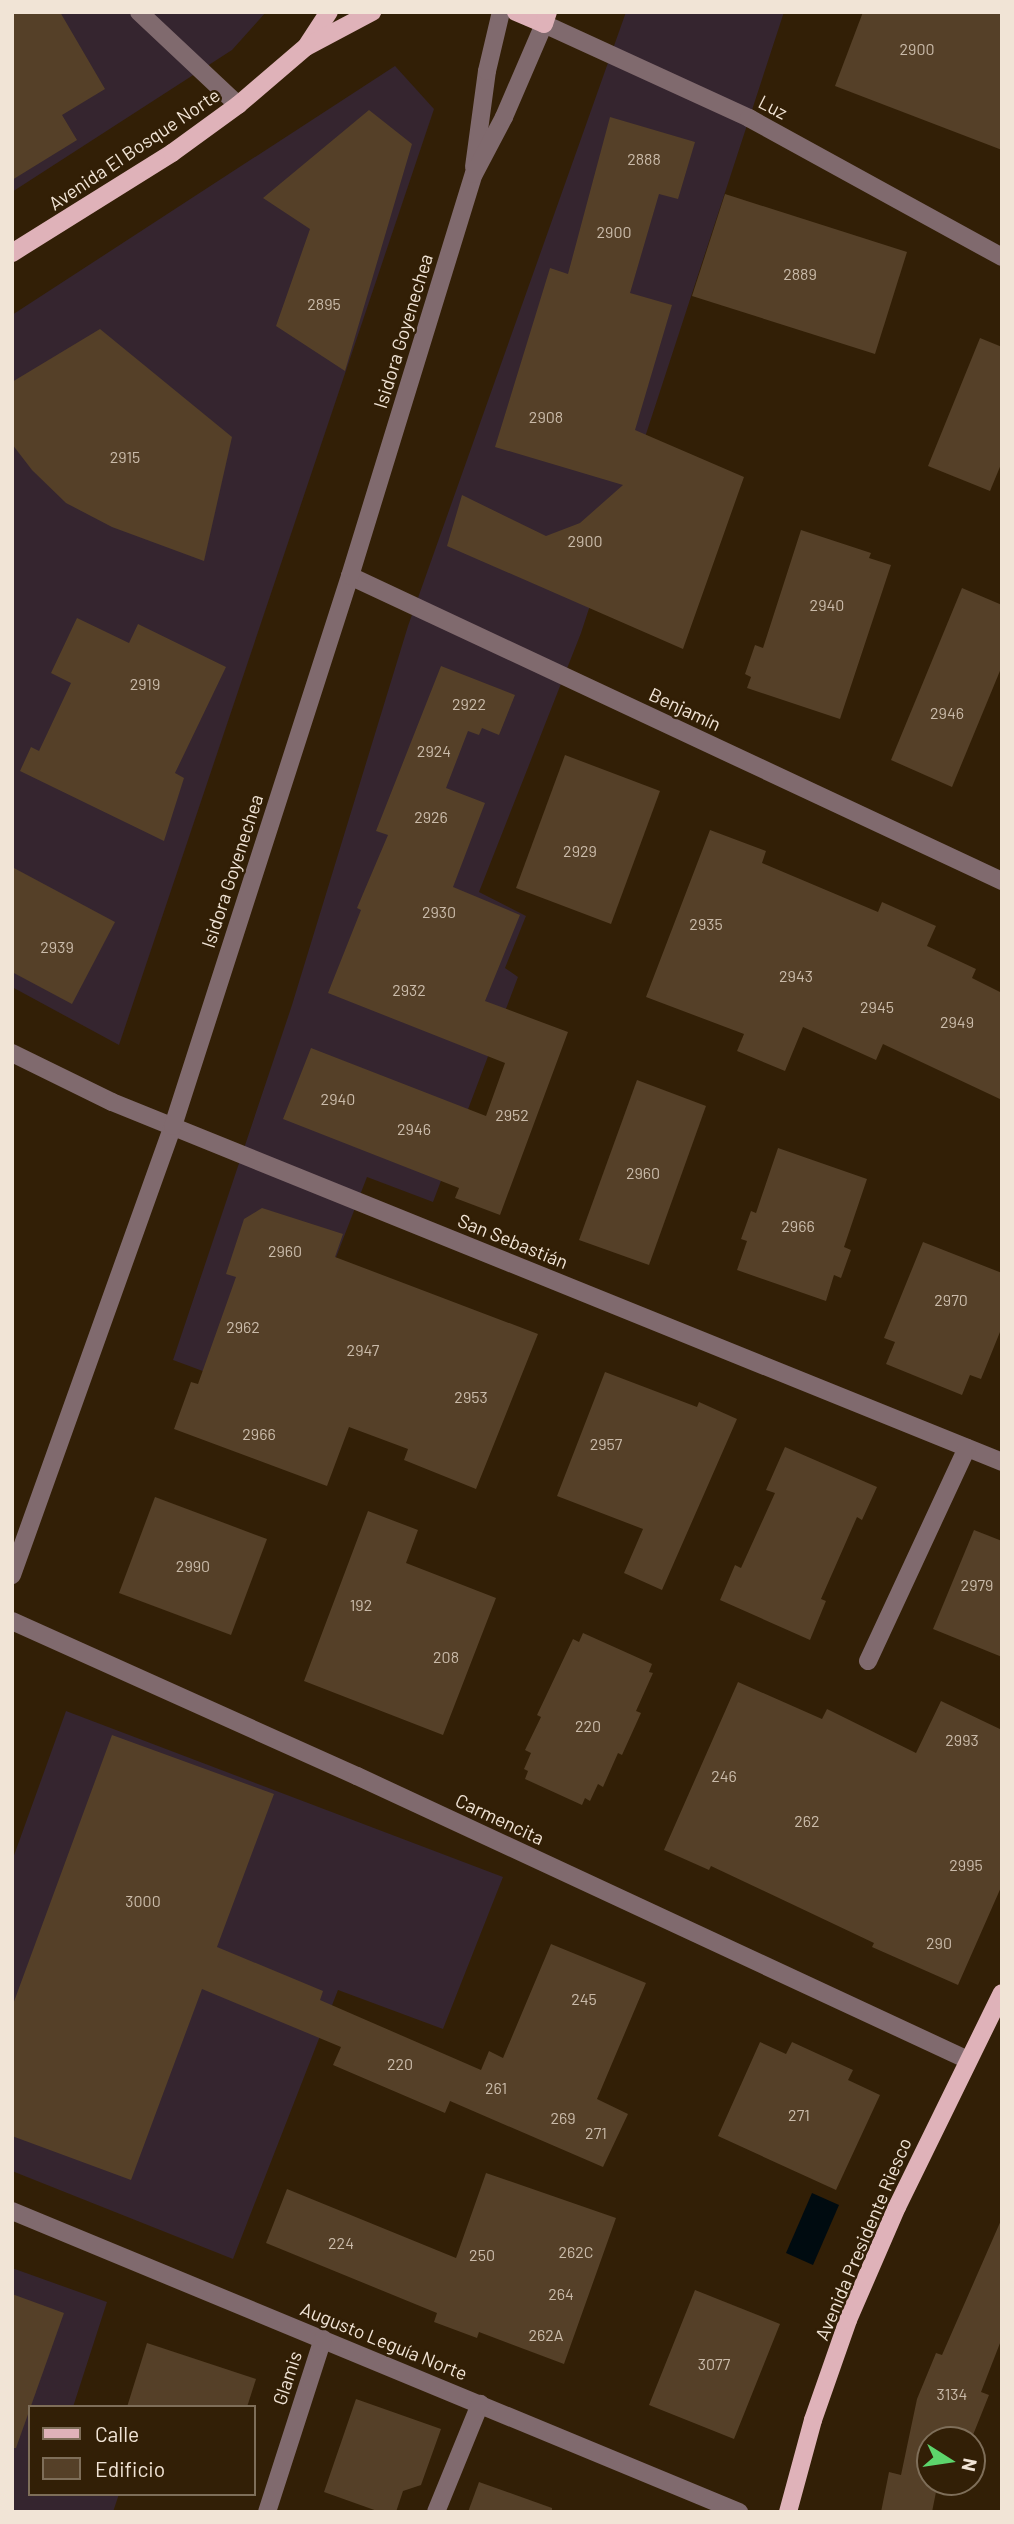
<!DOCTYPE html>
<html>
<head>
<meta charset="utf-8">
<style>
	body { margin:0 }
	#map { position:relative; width:1014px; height:2524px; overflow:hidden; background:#321f06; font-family:Barlow,sans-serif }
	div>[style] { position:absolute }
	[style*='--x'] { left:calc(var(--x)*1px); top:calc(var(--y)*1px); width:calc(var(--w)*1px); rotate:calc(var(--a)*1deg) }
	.commercial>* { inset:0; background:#35252f }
	.water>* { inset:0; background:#000b10 }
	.building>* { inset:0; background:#554028 }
	.minor>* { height:18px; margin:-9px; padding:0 9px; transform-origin:9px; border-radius:9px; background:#806a6e }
	.major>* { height:18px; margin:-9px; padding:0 9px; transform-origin:9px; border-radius:9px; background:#dfb2b9 }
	span { translate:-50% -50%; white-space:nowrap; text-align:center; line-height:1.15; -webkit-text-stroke:5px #321f06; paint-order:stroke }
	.number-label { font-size:16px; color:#cabbaa }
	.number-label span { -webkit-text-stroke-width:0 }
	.street-label { font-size:19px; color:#f1e4d6 }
	.frame { position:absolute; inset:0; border:14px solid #f1e4d6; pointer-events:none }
	.legend { position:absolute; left:28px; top:2405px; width:228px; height:91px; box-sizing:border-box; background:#321f06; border:2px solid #7e6e59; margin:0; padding:9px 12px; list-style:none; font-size:21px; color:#f1e4d6 }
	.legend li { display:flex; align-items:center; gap:14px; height:35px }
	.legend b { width:35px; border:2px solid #7e6e59 }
	.north { position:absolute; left:916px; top:2426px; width:70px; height:70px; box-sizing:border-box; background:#321f06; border:2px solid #7e6e59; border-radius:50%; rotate:102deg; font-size:19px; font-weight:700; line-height:28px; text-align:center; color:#f1e4d6 }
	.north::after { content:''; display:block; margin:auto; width:24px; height:32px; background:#5dd56c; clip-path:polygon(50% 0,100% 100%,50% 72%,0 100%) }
</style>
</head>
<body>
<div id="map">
	<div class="commercial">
		<div style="clip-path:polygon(12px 12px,266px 12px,232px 50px,12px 192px)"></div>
		<div style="clip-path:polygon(626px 12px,784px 12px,581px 633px,479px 892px,526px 916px,505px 968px,518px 977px,433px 1202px,367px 1177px,281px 1400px,173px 1360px,292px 1005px,408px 626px)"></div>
		<div style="clip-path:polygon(395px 66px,434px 109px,119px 1045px,12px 987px,12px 315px)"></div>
		<div style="clip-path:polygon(66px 1711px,503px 1877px,443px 2029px,338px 1990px,233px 2259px,12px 2171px,12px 1861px)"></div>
		<div style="clip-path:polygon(12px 2268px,107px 2302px,73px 2407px,30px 2407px,30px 2494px,119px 2494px,113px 2512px,12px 2512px)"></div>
	</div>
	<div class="water">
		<div style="clip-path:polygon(812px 2193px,839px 2205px,813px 2265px,786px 2253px)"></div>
	</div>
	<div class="building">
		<div style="clip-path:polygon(12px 12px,60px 12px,105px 89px,62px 115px,77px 140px,12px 180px)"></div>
		<div style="clip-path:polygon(863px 12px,1002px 12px,1002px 150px,835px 86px)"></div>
		<div style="clip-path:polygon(369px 110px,412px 144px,345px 371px,276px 326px,310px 229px,263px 198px)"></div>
		<div style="clip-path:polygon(610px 117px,695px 142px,678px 199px,659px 194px,630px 293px,672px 305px,635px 430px,744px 477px,683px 649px,447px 546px,462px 495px,546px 536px,580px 523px,623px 485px,495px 447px,550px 268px,568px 274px)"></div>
		<div style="clip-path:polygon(725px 194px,907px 252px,875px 354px,692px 296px)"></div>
		<div style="clip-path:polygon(100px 329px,232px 437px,204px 561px,112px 527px,66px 503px,32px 470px,12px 444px,12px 382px)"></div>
		<div style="clip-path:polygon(980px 338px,1002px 347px,1002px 462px,990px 491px,928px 466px)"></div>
		<div style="clip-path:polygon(801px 530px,871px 553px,869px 558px,891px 565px,840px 719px,747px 688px,751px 677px,745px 674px,755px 645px,763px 648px)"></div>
		<div style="clip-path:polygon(962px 588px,1002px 605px,1002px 666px,952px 787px,891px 760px)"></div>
		<div style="clip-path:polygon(77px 618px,129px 643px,138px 624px,226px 667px,175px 773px,184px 778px,164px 841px,20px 771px,31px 747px,39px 751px,71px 683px,51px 673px)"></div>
		<div style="clip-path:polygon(441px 666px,515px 695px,499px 735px,482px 728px,479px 735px,468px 731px,446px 788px,485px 803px,453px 887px,520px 915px,485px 1001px,568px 1032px,500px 1215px,455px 1198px,459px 1188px,283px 1119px,311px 1048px,486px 1116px,505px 1063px,328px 993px,361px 910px,357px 908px,388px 835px,376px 831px)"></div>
		<div style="clip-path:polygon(565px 755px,660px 791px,611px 924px,516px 888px)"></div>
		<div style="clip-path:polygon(710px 830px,766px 851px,762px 863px,878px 912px,882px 902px,936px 926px,927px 946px,976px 969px,972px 978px,1002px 993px,1002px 1100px,883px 1044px,876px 1060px,803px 1027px,785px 1071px,737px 1051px,744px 1034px,646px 997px)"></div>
		<div style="clip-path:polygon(12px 867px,115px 922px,72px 1004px,12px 972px)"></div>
		<div style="clip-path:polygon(637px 1080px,706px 1106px,649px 1265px,579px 1240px)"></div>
		<div style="clip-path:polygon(778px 1148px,867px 1179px,844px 1247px,851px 1250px,841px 1278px,834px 1275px,826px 1301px,737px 1270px,747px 1241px,741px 1239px,751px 1211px,756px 1213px)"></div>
		<div style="clip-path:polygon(262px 1208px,343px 1234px,335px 1257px,538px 1334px,476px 1489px,404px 1460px,408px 1449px,349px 1427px,327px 1486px,174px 1429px,191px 1382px,198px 1384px,236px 1277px,226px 1274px,244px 1219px)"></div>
		<div style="clip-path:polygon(923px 1242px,1002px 1273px,1002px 1327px,981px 1379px,970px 1375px,962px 1395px,886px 1364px,895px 1342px,884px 1338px)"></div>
		<div style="clip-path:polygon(605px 1372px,697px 1407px,699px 1402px,737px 1419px,662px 1590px,624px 1573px,643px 1529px,557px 1496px)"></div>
		<div style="clip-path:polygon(785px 1447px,877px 1487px,862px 1520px,857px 1517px,821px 1599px,826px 1601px,810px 1640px,720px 1600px,735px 1565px,741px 1568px,775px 1493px,766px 1490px)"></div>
		<div style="clip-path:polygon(155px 1497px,267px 1539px,231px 1635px,119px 1593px)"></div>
		<div style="clip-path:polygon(368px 1511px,418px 1530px,406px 1563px,496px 1598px,443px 1735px,304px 1681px)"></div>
		<div style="clip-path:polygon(974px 1530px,1002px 1541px,1002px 1657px,933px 1629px)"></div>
		<div style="clip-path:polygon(583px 1633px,652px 1664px,649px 1672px,653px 1673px,636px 1711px,641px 1713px,622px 1755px,618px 1753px,603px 1787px,598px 1784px,590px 1801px,585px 1798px,582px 1805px,525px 1779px,528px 1771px,524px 1769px,531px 1753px,525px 1750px,541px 1717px,537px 1715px,573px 1639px,579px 1642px)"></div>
		<div style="clip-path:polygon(738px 1682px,822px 1719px,827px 1709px,916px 1753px,941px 1701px,1002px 1730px,1002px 1885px,958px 1985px,872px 1947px,874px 1943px,711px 1866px,709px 1870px,664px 1850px)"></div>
		<div style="clip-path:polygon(112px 1735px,274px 1794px,217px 1947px,323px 1991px,320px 2000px,481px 2070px,489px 2051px,503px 2058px,551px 1944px,646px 1983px,597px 2099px,628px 2114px,603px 2167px,450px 2101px,445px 2113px,333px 2065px,341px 2047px,202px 1989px,131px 2180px,12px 2136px,12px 2007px)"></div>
		<div style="clip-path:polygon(760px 2042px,786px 2054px,792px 2042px,853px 2070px,848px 2080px,880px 2095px,836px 2190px,718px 2136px)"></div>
		<div style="clip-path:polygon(486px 2173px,616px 2218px,564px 2364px,479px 2332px,477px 2338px,434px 2322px,437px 2313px,266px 2243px,287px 2189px,456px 2258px)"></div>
		<div style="clip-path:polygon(1002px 2218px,1002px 2338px,981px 2392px,989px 2395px,971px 2440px,930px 2440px,930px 2482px,970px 2482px,968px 2490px,938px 2482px,932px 2512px,881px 2512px,889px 2472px,901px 2475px,917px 2399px,936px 2353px,942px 2355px)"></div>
		<div style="clip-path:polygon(695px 2290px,780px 2324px,734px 2439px,649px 2405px)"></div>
		<div style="clip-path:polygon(12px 2294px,64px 2313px,16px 2448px,12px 2448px)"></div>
		<div style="clip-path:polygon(147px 2343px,256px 2379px,247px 2407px,127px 2407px)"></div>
		<div style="clip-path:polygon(356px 2399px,441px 2429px,421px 2485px,403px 2491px,396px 2512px,380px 2512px,324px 2492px)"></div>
		<div style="clip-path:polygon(479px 2482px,552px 2508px,552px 2512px,468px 2512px)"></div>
	</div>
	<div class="minor">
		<div style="--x:139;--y:12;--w:136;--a:43.2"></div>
		<div style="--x:474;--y:167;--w:97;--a:-82.3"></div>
		<div style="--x:487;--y:71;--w:61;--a:-76.7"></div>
		<div style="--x:350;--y:576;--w:720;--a:25.07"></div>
		<div style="--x:12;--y:1053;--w:111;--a:26.1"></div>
		<div style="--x:112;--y:1102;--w:960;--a:22.02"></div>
		<div style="--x:12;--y:1575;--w:477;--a:-70.3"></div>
		<div style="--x:173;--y:1126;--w:578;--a:-72.16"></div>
		<div style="--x:350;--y:576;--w:421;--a:-72.9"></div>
		<div style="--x:474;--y:174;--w:64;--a:-62.2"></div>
		<div style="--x:504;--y:117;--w:101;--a:-66.7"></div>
		<div style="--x:544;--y:24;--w:226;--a:24.6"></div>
		<div style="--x:749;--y:118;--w:289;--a:28.8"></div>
		<div style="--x:12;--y:1621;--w:378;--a:24.2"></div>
		<div style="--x:357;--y:1776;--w:674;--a:24.93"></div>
		<div style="--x:868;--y:1661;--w:235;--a:-65.1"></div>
		<div style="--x:12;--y:2211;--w:787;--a:22.49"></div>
		<div style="--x:267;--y:2512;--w:182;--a:-72.1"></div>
		<div style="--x:436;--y:2512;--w:117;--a:-67.8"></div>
	</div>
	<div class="major">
		<div style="--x:516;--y:12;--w:30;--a:23"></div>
		<div style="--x:544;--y:24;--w:13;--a:-72"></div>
		<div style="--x:308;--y:44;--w:38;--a:-57"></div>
		<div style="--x:12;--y:253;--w:189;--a:-32"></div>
		<div style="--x:172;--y:153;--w:82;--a:-36"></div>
		<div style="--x:238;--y:105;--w:89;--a:-40.5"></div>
		<div style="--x:306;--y:47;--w:75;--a:-27.9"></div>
		<div style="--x:788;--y:2512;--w:95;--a:-74.8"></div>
		<div style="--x:813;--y:2420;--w:106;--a:-70.7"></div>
		<div style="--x:848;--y:2320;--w:123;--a:-66.6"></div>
		<div style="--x:897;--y:2207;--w:238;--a:-63.9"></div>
	</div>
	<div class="number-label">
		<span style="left:917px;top:49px">2900</span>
		<span style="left:644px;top:159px">2888</span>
		<span style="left:614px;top:232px">2900</span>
		<span style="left:800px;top:274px">2889</span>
		<span style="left:324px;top:304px">2895</span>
		<span style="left:546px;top:417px">2908</span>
		<span style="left:125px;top:457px">2915</span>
		<span style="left:585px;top:541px">2900</span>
		<span style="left:827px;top:605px">2940</span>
		<span style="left:145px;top:684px">2919</span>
		<span style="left:469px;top:704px">2922</span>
		<span style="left:947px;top:713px">2946</span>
		<span style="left:434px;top:751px">2924</span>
		<span style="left:431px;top:817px">2926</span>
		<span style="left:580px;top:851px">2929</span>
		<span style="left:439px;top:912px">2930</span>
		<span style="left:706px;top:924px">2935</span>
		<span style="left:57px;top:947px">2939</span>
		<span style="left:796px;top:976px">2943</span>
		<span style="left:409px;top:990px">2932</span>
		<span style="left:877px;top:1007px">2945</span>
		<span style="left:957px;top:1022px">2949</span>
		<span style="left:338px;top:1099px">2940</span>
		<span style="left:512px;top:1115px">2952</span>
		<span style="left:414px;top:1129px">2946</span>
		<span style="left:643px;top:1173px">2960</span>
		<span style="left:798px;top:1226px">2966</span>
		<span style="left:285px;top:1251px">2960</span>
		<span style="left:951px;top:1300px">2970</span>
		<span style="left:243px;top:1327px">2962</span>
		<span style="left:363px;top:1350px">2947</span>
		<span style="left:471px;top:1397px">2953</span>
		<span style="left:259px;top:1434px">2966</span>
		<span style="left:606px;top:1444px">2957</span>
		<span style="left:193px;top:1566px">2990</span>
		<span style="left:977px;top:1585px">2979</span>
		<span style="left:361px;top:1605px">192</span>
		<span style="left:446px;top:1657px">208</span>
		<span style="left:588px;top:1726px">220</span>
		<span style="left:962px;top:1740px">2993</span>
		<span style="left:724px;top:1776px">246</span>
		<span style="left:807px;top:1821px">262</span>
		<span style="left:966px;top:1865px">2995</span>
		<span style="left:143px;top:1901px">3000</span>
		<span style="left:939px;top:1943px">290</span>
		<span style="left:584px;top:1999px">245</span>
		<span style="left:400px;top:2064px">220</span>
		<span style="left:496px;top:2088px">261</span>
		<span style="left:799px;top:2115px">271</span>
		<span style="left:563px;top:2118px">269</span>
		<span style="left:596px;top:2133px">271</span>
		<span style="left:341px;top:2243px">224</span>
		<span style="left:576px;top:2252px">262C</span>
		<span style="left:482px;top:2255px">250</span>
		<span style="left:561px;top:2294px">264</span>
		<span style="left:546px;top:2335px">262A</span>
		<span style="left:714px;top:2364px">3077</span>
		<span style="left:952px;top:2394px">3134</span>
	</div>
	<div class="street-label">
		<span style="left:773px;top:107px;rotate:27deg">Luz</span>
		<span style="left:134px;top:149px;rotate:-34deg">Avenida El Bosque Norte</span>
		<span style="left:403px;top:331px;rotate:-73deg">Isidora Goyenechea</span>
		<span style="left:685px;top:709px;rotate:25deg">Benjamín</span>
		<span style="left:232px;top:871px;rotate:-72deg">Isidora Goyenechea</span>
		<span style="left:513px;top:1241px;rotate:22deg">San Sebastián</span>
		<span style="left:500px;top:1819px;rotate:25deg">Carmencita</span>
		<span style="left:863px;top:2239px;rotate:-67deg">Avenida Presidente Riesco</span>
		<span style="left:384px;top:2341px;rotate:22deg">Augusto Leguía Norte</span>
		<span style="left:287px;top:2378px;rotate:-72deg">Glamis</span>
	</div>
	<div class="frame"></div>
	<ul class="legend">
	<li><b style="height:9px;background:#dfb2b9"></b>Calle</li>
	<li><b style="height:19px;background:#554028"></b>Edificio</li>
	</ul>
	<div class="north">N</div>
</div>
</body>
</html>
